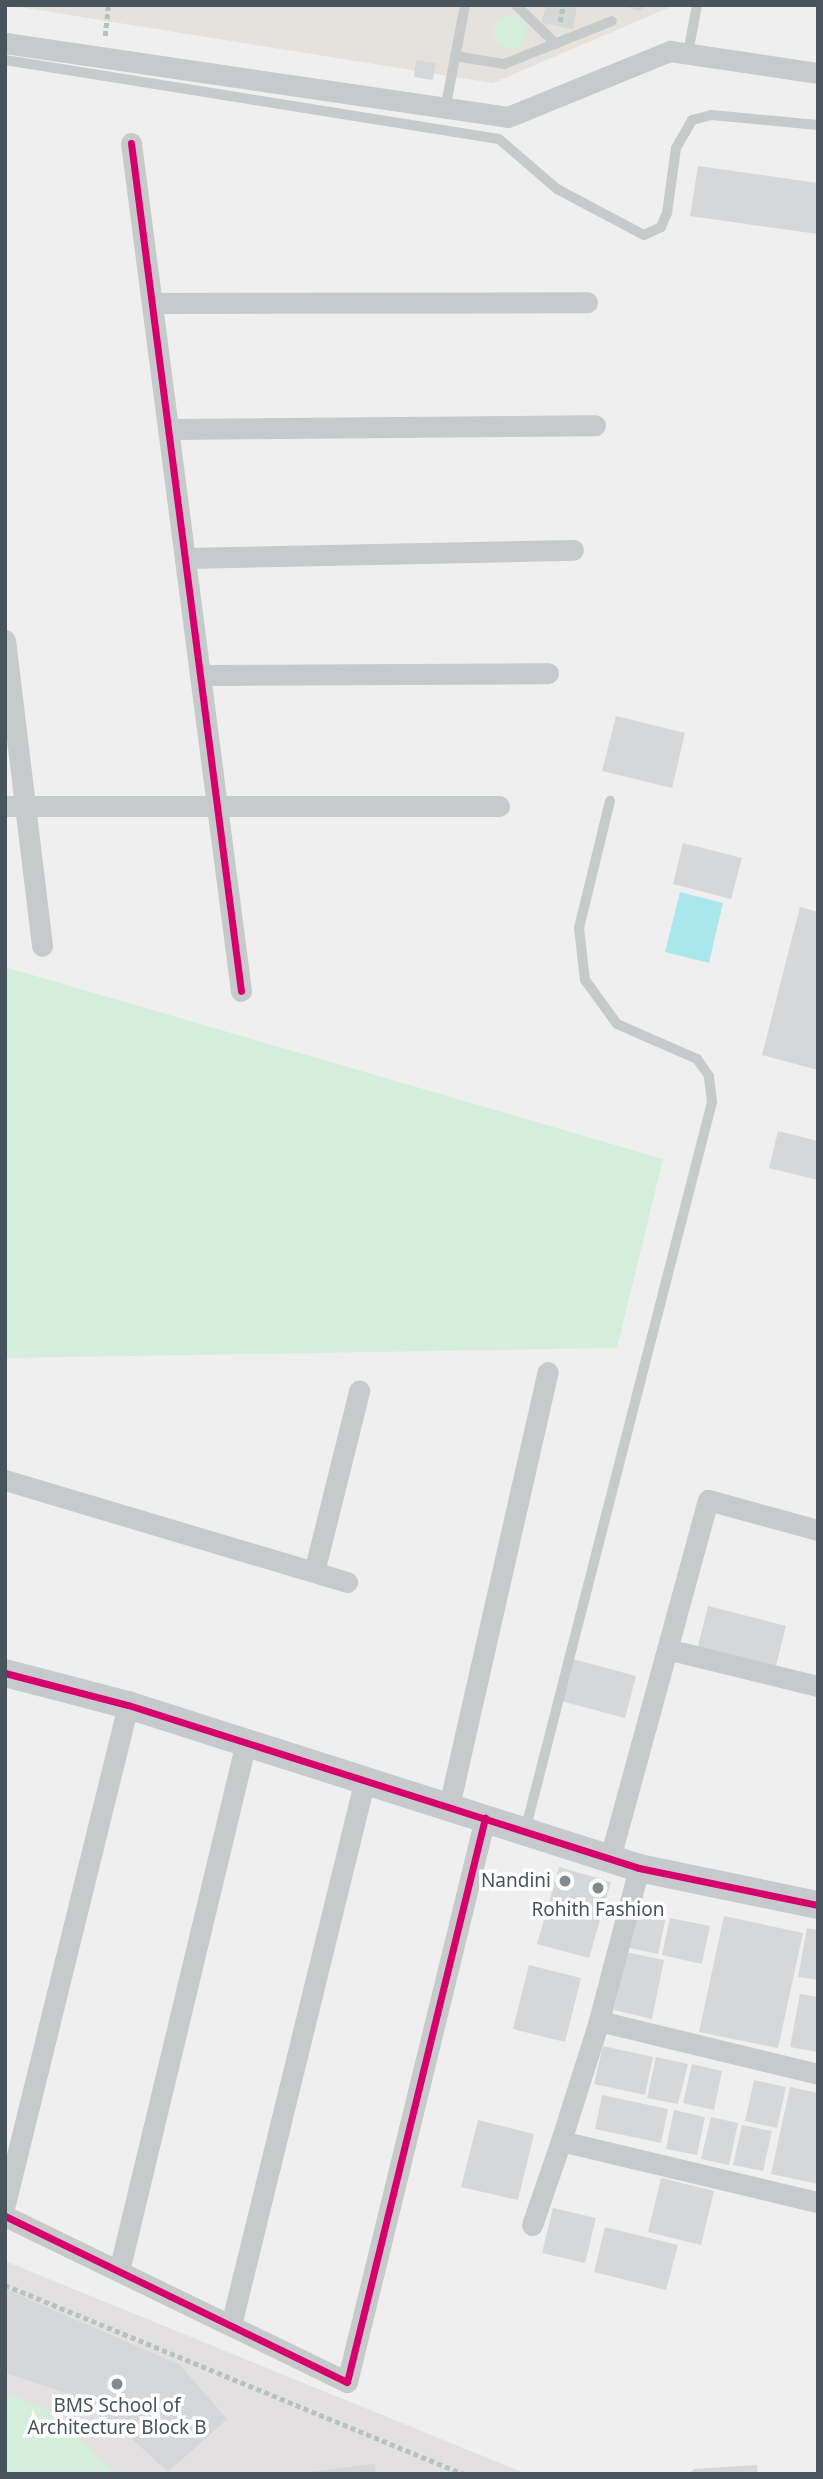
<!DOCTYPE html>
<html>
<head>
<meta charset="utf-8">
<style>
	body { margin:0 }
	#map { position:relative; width:823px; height:2479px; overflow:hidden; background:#f0efef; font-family:"Noto Sans",sans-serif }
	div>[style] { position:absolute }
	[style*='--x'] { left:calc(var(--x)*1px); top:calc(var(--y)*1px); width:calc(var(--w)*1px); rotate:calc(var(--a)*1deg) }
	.commercial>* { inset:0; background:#e5e1dd }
	.education>* { inset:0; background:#e2e0e1 }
	.green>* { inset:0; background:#d4eedb }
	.round { border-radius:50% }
	.water>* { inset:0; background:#a9e7ec }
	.building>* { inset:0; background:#d6d7d8 }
	.path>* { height:4.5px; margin-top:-2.25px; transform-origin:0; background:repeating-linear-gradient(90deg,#b6c2bd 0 5px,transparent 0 8.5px) }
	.lane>* { height:10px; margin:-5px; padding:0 5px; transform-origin:5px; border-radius:5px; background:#c7cacb }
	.street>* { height:21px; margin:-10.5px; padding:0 10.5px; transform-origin:10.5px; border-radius:10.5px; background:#c7cacb }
	.secondary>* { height:28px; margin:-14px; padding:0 14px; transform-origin:14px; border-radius:14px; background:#c7cacd }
	.cycleway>* { height:7px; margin:-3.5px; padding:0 3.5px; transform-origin:3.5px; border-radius:3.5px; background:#d6006c }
	.dots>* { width:19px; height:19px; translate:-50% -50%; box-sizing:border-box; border:4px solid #fff; border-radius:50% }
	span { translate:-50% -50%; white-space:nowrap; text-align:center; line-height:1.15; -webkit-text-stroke:7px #fff; paint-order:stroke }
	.poi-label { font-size:19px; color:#47545c }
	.right { translate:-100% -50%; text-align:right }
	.frame { position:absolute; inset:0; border:7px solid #47545c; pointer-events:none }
</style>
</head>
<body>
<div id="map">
	<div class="commercial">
		<div style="clip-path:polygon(7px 5px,675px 5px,493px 83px)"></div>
	</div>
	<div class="education">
		<div style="clip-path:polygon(5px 2261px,392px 2419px,527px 2474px,5px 2474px)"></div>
	</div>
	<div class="green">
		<div class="round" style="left:493px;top:15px;width:34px;height:34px"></div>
		<div style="clip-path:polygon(5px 967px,663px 1159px,617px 1348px,5px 1358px)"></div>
		<div style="clip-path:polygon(5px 2392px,50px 2411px,116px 2474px,5px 2474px)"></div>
	</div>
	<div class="water">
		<div style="clip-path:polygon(680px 892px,723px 903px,709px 963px,665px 952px)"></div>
	</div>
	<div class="building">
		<div style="clip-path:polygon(546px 5px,577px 5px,573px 29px,542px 23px)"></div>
		<div style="clip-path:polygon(617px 5px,649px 5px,640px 11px)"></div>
		<div style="clip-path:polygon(416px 60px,436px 63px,433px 80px,414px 77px)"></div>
		<div style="clip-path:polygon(698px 166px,818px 183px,818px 234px,690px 216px)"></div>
		<div style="clip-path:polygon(616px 716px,685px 733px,672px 788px,602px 771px)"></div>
		<div style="clip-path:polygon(683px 843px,742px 858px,731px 899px,673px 884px)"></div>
		<div style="clip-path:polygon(800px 907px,818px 912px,818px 1070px,762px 1055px)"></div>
		<div style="clip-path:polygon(778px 1131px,818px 1141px,818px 1180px,769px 1168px)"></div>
		<div style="clip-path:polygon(708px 1606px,786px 1626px,775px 1670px,697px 1650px)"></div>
		<div style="clip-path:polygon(573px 1659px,636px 1676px,625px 1718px,561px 1701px)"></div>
		<div style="clip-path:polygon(559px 1867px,611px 1882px,589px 1958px,537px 1944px)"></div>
		<div style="clip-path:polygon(634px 1909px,666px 1916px,658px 1954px,625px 1947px)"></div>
		<div style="clip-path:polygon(724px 1916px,803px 1933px,778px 2048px,699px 2032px)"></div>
		<div style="clip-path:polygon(670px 1918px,710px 1926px,702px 1964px,662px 1955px)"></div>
		<div style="clip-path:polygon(807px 1928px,818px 1930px,818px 1980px,798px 1977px)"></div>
		<div style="clip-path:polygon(626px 1952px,664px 1960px,652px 2019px,614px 2010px)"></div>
		<div style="clip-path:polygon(529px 1965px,581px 1978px,565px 2042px,513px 2029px)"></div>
		<div style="clip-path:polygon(800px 1994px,818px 1997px,818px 2052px,790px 2047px)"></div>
		<div style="clip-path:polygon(603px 2046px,653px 2057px,645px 2095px,594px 2084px)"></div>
		<div style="clip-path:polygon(656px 2057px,688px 2064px,678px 2104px,647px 2098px)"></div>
		<div style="clip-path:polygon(692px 2064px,722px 2071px,714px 2110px,683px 2103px)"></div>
		<div style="clip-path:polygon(754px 2080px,786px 2087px,777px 2128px,745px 2121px)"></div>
		<div style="clip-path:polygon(790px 2087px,818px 2093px,818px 2184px,771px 2174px)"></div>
		<div style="clip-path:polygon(602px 2095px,668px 2109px,661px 2143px,595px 2129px)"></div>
		<div style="clip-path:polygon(674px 2110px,705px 2117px,697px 2155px,666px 2149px)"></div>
		<div style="clip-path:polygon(711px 2117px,738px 2123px,729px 2165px,701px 2159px)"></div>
		<div style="clip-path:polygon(478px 2120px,534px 2134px,518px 2200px,461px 2187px)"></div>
		<div style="clip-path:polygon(742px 2125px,772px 2131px,763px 2171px,733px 2165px)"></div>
		<div style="clip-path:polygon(661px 2178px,714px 2191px,701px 2245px,648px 2232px)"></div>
		<div style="clip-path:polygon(553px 2208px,596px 2218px,585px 2263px,542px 2253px)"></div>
		<div style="clip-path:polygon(605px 2227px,678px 2245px,666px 2290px,594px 2272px)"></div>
		<div style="clip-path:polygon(5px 2289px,180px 2365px,227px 2419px,168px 2472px,118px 2426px,69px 2394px,5px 2373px)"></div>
		<div style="clip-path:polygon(375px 2464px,376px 2474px,309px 2474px,309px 2472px)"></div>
		<div style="clip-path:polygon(757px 2465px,758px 2474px,689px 2474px,694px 2469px)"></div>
	</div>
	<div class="path">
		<div style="--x:560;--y:22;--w:17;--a:-80"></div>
		<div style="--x:105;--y:36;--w:31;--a:-84"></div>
		<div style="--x:5;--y:2285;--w:495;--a:22.4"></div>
	</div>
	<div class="lane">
		<div style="--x:516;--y:5;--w:56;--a:44.3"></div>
		<div style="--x:688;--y:53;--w:49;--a:-79.4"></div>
		<div style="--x:455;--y:56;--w:50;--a:9.3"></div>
		<div style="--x:504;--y:64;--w:116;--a:-21.7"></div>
		<div style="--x:5;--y:60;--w:500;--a:9.09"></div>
		<div style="--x:499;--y:139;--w:77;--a:40.8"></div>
		<div style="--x:557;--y:189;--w:98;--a:27.9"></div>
		<div style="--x:644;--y:235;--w:19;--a:-25"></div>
		<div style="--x:661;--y:227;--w:15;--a:-67"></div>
		<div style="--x:667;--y:213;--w:66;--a:-82.1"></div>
		<div style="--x:676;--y:148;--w:32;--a:-60"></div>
		<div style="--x:692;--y:120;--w:21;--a:-14"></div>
		<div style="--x:712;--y:115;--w:106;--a:5.4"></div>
		<div style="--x:445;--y:110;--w:107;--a:-79.2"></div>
		<div style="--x:525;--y:1831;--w:753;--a:-75.61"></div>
		<div style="--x:712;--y:1102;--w:26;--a:-97"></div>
		<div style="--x:709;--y:1076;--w:21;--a:-125"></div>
		<div style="--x:697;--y:1059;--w:87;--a:-156.4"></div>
		<div style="--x:617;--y:1024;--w:54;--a:-126"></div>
		<div style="--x:585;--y:980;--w:52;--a:-96.6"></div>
		<div style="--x:579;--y:928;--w:131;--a:-76.3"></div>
	</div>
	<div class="street">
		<div style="--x:5;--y:43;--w:508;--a:8.37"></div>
		<div style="--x:508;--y:117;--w:175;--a:-22.2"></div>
		<div style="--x:670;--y:51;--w:150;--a:8.5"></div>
		<div style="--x:131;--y:143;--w:855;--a:82.61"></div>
		<div style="--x:152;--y:303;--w:435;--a:-0.1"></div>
		<div style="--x:168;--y:429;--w:427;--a:-0.5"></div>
		<div style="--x:185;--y:558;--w:388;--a:-1.2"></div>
		<div style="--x:5;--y:640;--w:308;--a:83.1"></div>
		<div style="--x:200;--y:675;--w:348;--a:-0.3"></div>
		<div style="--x:5;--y:806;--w:494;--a:0"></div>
		<div style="--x:5;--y:1480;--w:357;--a:16.6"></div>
		<div style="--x:314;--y:1572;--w:187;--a:-76"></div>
		<div style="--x:667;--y:1649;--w:155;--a:13.8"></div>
		<div style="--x:449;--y:1806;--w:445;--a:-77.2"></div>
		<div style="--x:610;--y:1858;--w:371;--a:-74.7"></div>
		<div style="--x:708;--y:1500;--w:114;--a:15.3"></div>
		<div style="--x:639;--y:1868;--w:158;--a:104.7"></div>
		<div style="--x:599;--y:2021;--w:225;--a:13.6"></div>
		<div style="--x:599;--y:2021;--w:126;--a:107.6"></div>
		<div style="--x:561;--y:2141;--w:264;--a:13.4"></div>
		<div style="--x:5;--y:2204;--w:514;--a:-76.15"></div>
		<div style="--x:5;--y:2216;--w:380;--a:25.9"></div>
		<div style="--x:347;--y:2382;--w:581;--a:-76.25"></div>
		<div style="--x:532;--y:2225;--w:89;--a:-71"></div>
		<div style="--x:119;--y:2271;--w:544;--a:-76.5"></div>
		<div style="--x:231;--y:2325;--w:562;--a:-76.21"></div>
	</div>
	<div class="secondary">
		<div style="--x:5;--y:1673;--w:127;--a:14.6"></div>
		<div style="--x:128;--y:1705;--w:536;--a:17.69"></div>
		<div style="--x:639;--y:1868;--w:183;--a:11.7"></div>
	</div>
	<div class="cycleway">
		<div style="--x:131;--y:143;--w:855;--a:82.61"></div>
		<div style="--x:5;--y:1673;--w:127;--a:14.6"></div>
		<div style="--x:128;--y:1705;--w:536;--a:17.69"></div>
		<div style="--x:639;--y:1868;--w:183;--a:11.7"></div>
		<div style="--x:5;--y:2216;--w:380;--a:25.9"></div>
		<div style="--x:347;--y:2382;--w:581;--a:-76.25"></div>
	</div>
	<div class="dots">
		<div style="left:565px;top:1881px;background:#828a8f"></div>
		<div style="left:598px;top:1888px;background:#828a8f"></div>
		<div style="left:117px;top:2384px;background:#828a8f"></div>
	</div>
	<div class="poi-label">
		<span class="right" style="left:551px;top:1881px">Nandini</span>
		<span style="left:598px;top:1910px">Rohith Fashion</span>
		<span style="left:117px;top:2417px">BMS School of<br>Architecture Block B</span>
	</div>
	<div class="frame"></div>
</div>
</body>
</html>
